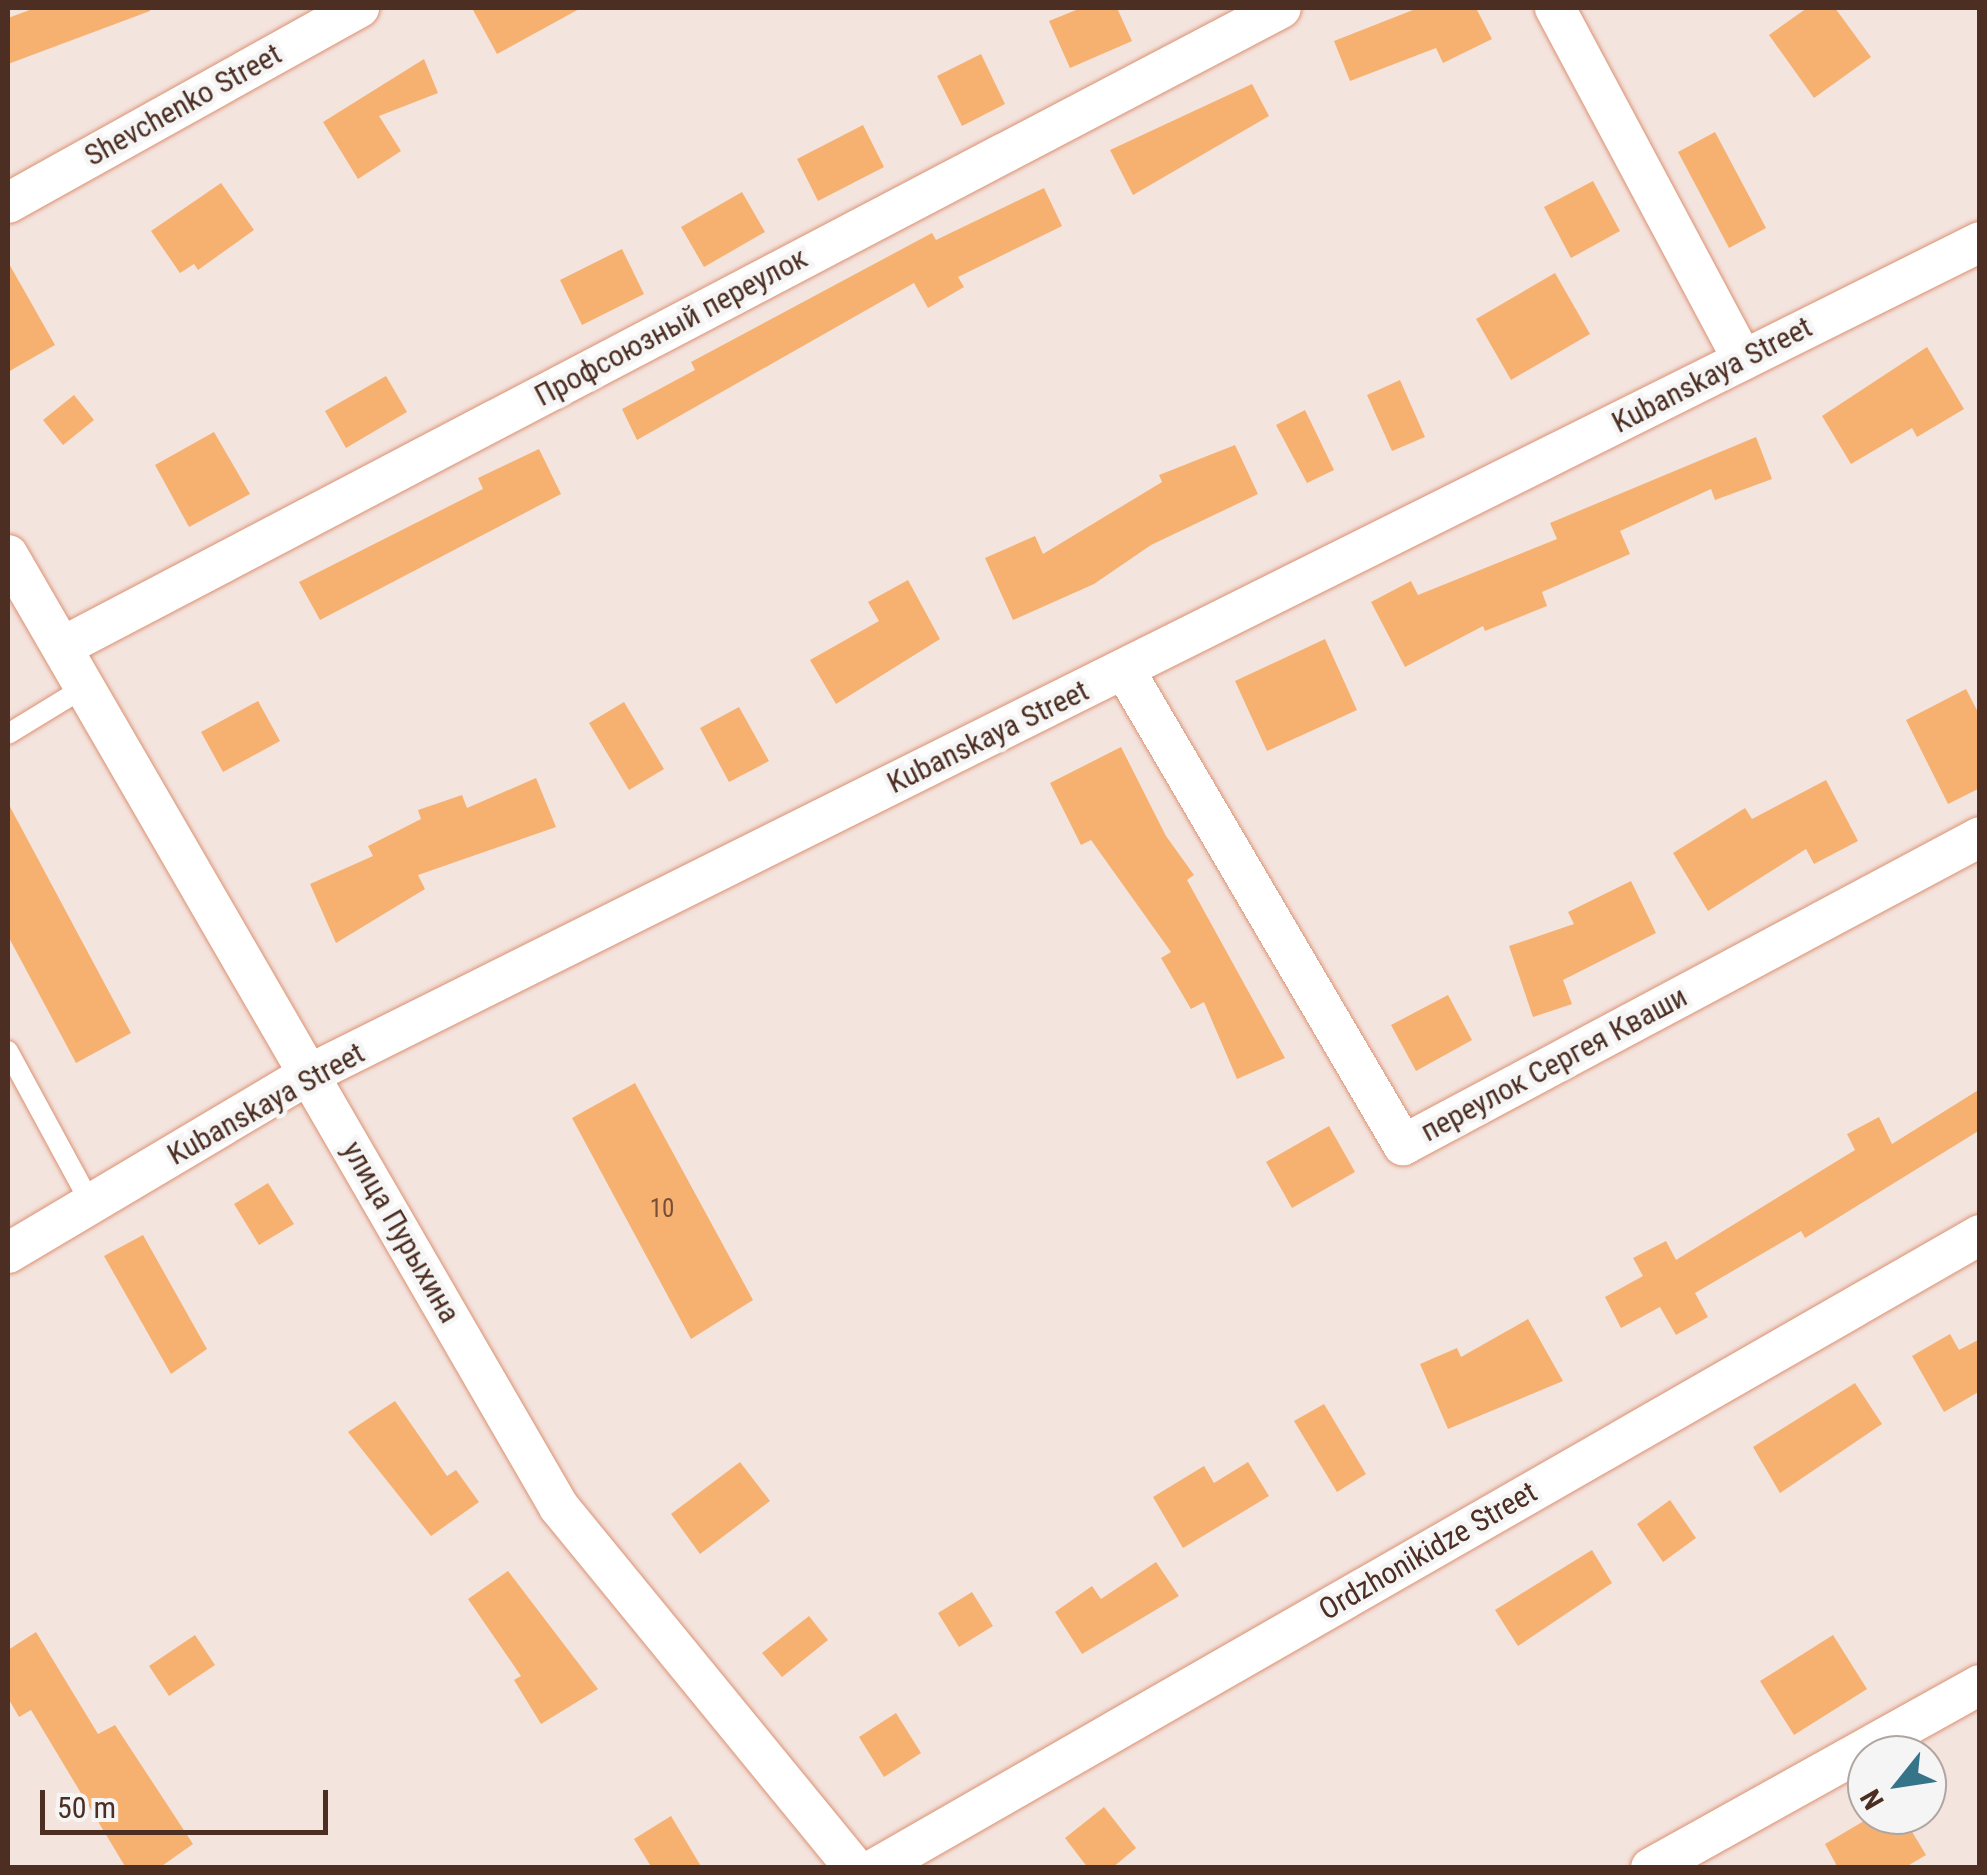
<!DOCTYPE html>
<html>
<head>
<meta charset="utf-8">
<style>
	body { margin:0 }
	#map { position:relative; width:1987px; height:1875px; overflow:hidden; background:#f4e4de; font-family:"Roboto Condensed",sans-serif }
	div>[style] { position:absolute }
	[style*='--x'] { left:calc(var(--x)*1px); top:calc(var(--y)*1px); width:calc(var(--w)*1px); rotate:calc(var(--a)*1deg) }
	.building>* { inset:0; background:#f6b171 }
	.roads { filter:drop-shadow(0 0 2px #da9274) drop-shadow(0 0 2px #da9274) }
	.lane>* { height:20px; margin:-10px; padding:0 10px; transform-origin:10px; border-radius:10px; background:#fff }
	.street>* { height:40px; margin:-20px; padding:0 20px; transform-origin:20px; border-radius:20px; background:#fff }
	span { translate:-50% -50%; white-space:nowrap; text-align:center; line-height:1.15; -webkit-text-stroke:9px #f5f5f5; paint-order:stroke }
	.number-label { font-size:25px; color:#764f36 }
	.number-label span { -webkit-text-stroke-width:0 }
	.street-label { font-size:30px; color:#4c2e22 }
	.frame { position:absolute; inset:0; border:10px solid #4c2e22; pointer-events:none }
	.north { position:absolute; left:1847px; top:1735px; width:100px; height:100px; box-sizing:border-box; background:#f5f5f5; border:2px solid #b1a5a1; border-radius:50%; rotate:240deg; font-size:28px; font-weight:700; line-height:40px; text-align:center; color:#4c2e22 }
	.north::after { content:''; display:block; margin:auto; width:35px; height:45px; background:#36748a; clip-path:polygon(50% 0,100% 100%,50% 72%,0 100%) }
	.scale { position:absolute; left:40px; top:1790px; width:288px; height:45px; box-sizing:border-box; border:5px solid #4c2e22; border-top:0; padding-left:12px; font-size:30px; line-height:35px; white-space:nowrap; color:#4c2e22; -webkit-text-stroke:8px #f5f5f5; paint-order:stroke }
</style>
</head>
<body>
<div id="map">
	<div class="building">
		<div style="clip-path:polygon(35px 8px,150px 8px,150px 11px,8px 64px,8px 18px)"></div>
		<div style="clip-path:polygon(472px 8px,581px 8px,497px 54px)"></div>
		<div style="clip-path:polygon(1081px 8px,1117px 8px,1132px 41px,1070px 68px,1049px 21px)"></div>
		<div style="clip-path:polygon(1418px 8px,1476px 8px,1492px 39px,1443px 63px,1436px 48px,1350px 81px,1334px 41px)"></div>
		<div style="clip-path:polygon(1807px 8px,1835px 8px,1871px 57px,1814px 98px,1769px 35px)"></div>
		<div style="clip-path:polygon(981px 54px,1005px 104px,962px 126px,937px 76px)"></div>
		<div style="clip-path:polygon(424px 59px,438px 93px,379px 116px,401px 151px,358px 179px,323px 122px)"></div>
		<div style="clip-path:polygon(1252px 84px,1269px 116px,1133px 195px,1110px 150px)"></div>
		<div style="clip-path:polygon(863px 125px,884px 167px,818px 201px,797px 159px)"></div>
		<div style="clip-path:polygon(1715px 132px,1766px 228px,1729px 248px,1678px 152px)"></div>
		<div style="clip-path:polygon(1593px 181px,1620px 231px,1571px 258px,1544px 207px)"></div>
		<div style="clip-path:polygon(221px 183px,254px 230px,198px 270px,194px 264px,180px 273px,151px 231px)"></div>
		<div style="clip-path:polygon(1044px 188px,1062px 226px,958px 277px,964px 287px,928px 308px,914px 283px,637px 440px,622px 409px,695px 370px,691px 362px,932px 233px,936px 240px)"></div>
		<div style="clip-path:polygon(742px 192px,765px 232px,704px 267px,681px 227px)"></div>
		<div style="clip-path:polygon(622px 249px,644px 294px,582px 325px,560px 280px)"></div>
		<div style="clip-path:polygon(8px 262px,55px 345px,8px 372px)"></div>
		<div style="clip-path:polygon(1555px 273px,1590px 334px,1511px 380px,1476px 319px)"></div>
		<div style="clip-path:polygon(1927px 347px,1964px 409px,1917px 437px,1912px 428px,1851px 464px,1822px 416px)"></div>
		<div style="clip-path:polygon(386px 376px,407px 412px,346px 448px,325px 411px)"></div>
		<div style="clip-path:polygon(1400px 380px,1425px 437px,1392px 451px,1367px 395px)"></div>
		<div style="clip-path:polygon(74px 395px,94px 420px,63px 445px,43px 420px)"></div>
		<div style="clip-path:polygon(1305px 410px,1334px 470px,1307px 483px,1276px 425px)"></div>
		<div style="clip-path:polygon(214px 432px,250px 494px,189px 527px,155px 465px)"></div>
		<div style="clip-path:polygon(1756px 437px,1772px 479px,1715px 500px,1711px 489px,1620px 531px,1630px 554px,1542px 592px,1547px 606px,1485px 631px,1483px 626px,1405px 667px,1371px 602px,1411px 581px,1418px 595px,1557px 539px,1550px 523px)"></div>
		<div style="clip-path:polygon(1235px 445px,1258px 494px,1151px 545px,1094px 584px,1013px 620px,985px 558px,1035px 536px,1043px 554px,1162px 482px,1159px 475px)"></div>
		<div style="clip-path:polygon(539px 449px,561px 494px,320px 620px,299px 582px,483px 489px,478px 478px)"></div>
		<div style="clip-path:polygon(908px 580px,940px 639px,836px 704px,810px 660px,879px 621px,868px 602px)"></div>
		<div style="clip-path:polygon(1325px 639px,1357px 710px,1267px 751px,1235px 681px)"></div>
		<div style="clip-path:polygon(1966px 689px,1980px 716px,1980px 788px,1948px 804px,1906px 720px)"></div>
		<div style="clip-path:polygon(258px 701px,280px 741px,223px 772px,201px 732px)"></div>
		<div style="clip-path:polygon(624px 702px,664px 769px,629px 790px,589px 723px)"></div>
		<div style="clip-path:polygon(739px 707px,769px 761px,729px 782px,700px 728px)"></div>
		<div style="clip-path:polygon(1121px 747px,1166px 836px,1194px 875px,1187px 880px,1285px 1058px,1237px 1079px,1204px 1002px,1191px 1009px,1161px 958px,1171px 952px,1091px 840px,1081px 845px,1050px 783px)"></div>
		<div style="clip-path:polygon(536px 778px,556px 827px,418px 875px,425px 889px,336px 943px,310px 884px,373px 856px,368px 846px,421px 819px,418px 810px,462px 795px,467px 808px)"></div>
		<div style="clip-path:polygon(1826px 780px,1858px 841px,1814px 864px,1806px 849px,1708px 911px,1673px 853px,1745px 808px,1752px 819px)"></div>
		<div style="clip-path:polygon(8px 803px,131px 1033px,76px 1063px,8px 936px)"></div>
		<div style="clip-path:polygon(1631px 881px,1656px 933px,1563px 980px,1572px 1004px,1533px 1017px,1509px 946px,1574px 924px,1568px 912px)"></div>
		<div style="clip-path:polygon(1448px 995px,1472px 1040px,1416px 1071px,1391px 1025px)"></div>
		<div style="clip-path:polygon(635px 1083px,753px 1300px,691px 1339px,572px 1118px)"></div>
		<div style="clip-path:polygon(1980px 1089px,1980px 1130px,1805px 1238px,1801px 1231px,1695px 1293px,1708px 1317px,1676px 1335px,1660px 1307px,1621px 1328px,1605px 1297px,1643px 1276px,1633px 1258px,1666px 1241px,1676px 1260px,1855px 1150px,1847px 1134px,1879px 1117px,1892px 1144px)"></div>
		<div style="clip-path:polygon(1329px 1126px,1355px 1172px,1292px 1208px,1266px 1162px)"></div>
		<div style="clip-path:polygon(268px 1183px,294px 1224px,259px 1245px,234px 1204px)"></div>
		<div style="clip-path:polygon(143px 1235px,207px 1349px,171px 1374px,104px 1256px)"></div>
		<div style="clip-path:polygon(1528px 1319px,1563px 1381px,1448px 1429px,1420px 1364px,1457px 1348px,1461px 1357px)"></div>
		<div style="clip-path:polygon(1950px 1334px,1959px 1350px,1980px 1339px,1980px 1391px,1944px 1412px,1912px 1356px)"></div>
		<div style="clip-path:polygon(1855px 1383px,1882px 1424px,1780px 1493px,1753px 1447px)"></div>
		<div style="clip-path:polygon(395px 1401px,447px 1476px,456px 1470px,479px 1502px,431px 1536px,348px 1432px)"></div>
		<div style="clip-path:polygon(1324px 1404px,1366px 1474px,1337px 1492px,1294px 1421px)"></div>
		<div style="clip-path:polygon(740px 1462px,770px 1501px,700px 1554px,671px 1514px)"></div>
		<div style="clip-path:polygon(1248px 1462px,1269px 1496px,1183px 1548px,1153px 1497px,1204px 1466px,1214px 1483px)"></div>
		<div style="clip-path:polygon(1670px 1500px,1696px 1538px,1663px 1562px,1637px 1524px)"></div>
		<div style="clip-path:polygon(1592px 1550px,1612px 1583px,1518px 1646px,1495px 1610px)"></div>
		<div style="clip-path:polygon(1156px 1562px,1179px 1596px,1082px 1654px,1055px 1612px,1092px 1586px,1101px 1599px)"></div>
		<div style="clip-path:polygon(508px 1571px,598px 1689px,541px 1724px,514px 1680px,521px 1676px,468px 1599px)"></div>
		<div style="clip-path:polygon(972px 1592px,993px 1626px,959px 1647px,938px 1613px)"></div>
		<div style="clip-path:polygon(809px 1616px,828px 1640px,782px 1677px,762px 1653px)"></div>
		<div style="clip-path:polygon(36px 1632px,98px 1734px,115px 1725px,193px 1844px,159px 1868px,126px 1868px,31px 1710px,19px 1717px,8px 1698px,8px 1650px)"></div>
		<div style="clip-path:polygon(195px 1635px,215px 1665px,169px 1696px,149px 1666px)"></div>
		<div style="clip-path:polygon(1833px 1635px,1867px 1689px,1794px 1735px,1760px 1681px)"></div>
		<div style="clip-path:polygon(896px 1713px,921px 1753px,884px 1777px,859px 1737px)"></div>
		<div style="clip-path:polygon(1104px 1807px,1136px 1848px,1112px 1868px,1088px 1868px,1065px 1838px)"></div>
		<div style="clip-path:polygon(1874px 1815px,1902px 1815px,1926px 1855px,1904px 1868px,1838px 1868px,1825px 1844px)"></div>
		<div style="clip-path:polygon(671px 1816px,702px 1868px,652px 1868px,634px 1839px)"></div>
	</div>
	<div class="roads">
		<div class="lane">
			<div style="--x:8;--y:734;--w:90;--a:-31.4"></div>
			<div style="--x:8;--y:1051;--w:174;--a:61.5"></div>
		</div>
		<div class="street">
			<div style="--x:1555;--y:8;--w:399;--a:61.9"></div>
			<div style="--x:8;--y:203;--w:402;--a:-29.1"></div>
			<div style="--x:8;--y:555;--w:1100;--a:59.94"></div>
			<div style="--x:559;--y:1507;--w:466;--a:50.7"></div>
			<div style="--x:62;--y:647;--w:1376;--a:-27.66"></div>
			<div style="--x:1124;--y:669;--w:552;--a:59.62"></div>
			<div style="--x:1403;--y:1145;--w:654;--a:-28.09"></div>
			<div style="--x:8;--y:1253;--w:351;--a:-30.7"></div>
			<div style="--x:310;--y:1074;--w:1866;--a:-26.48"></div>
			<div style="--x:876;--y:1868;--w:1273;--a:-29.83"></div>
			<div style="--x:1651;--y:1868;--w:376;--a:-29.1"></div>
		</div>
	</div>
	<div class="number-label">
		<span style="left:662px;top:1209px">10</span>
	</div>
	<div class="street-label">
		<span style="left:183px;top:105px;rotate:-29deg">Shevchenko Street</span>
		<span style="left:671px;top:327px;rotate:-28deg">Профсоюзный переулок</span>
		<span style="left:1712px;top:375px;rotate:-27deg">Kubanskaya Street</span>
		<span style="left:988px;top:737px;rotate:-26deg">Kubanskaya Street</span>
		<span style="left:1554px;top:1064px;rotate:-28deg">переулок Сергея Кваши</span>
		<span style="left:266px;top:1104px;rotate:-29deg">Kubanskaya Street</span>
		<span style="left:401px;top:1232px;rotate:60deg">улица Пурыхина</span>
		<span style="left:1428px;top:1551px;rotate:-30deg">Ordzhonikidze Street</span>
	</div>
	<div class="frame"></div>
	<div class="north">N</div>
	<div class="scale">50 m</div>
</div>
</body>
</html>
